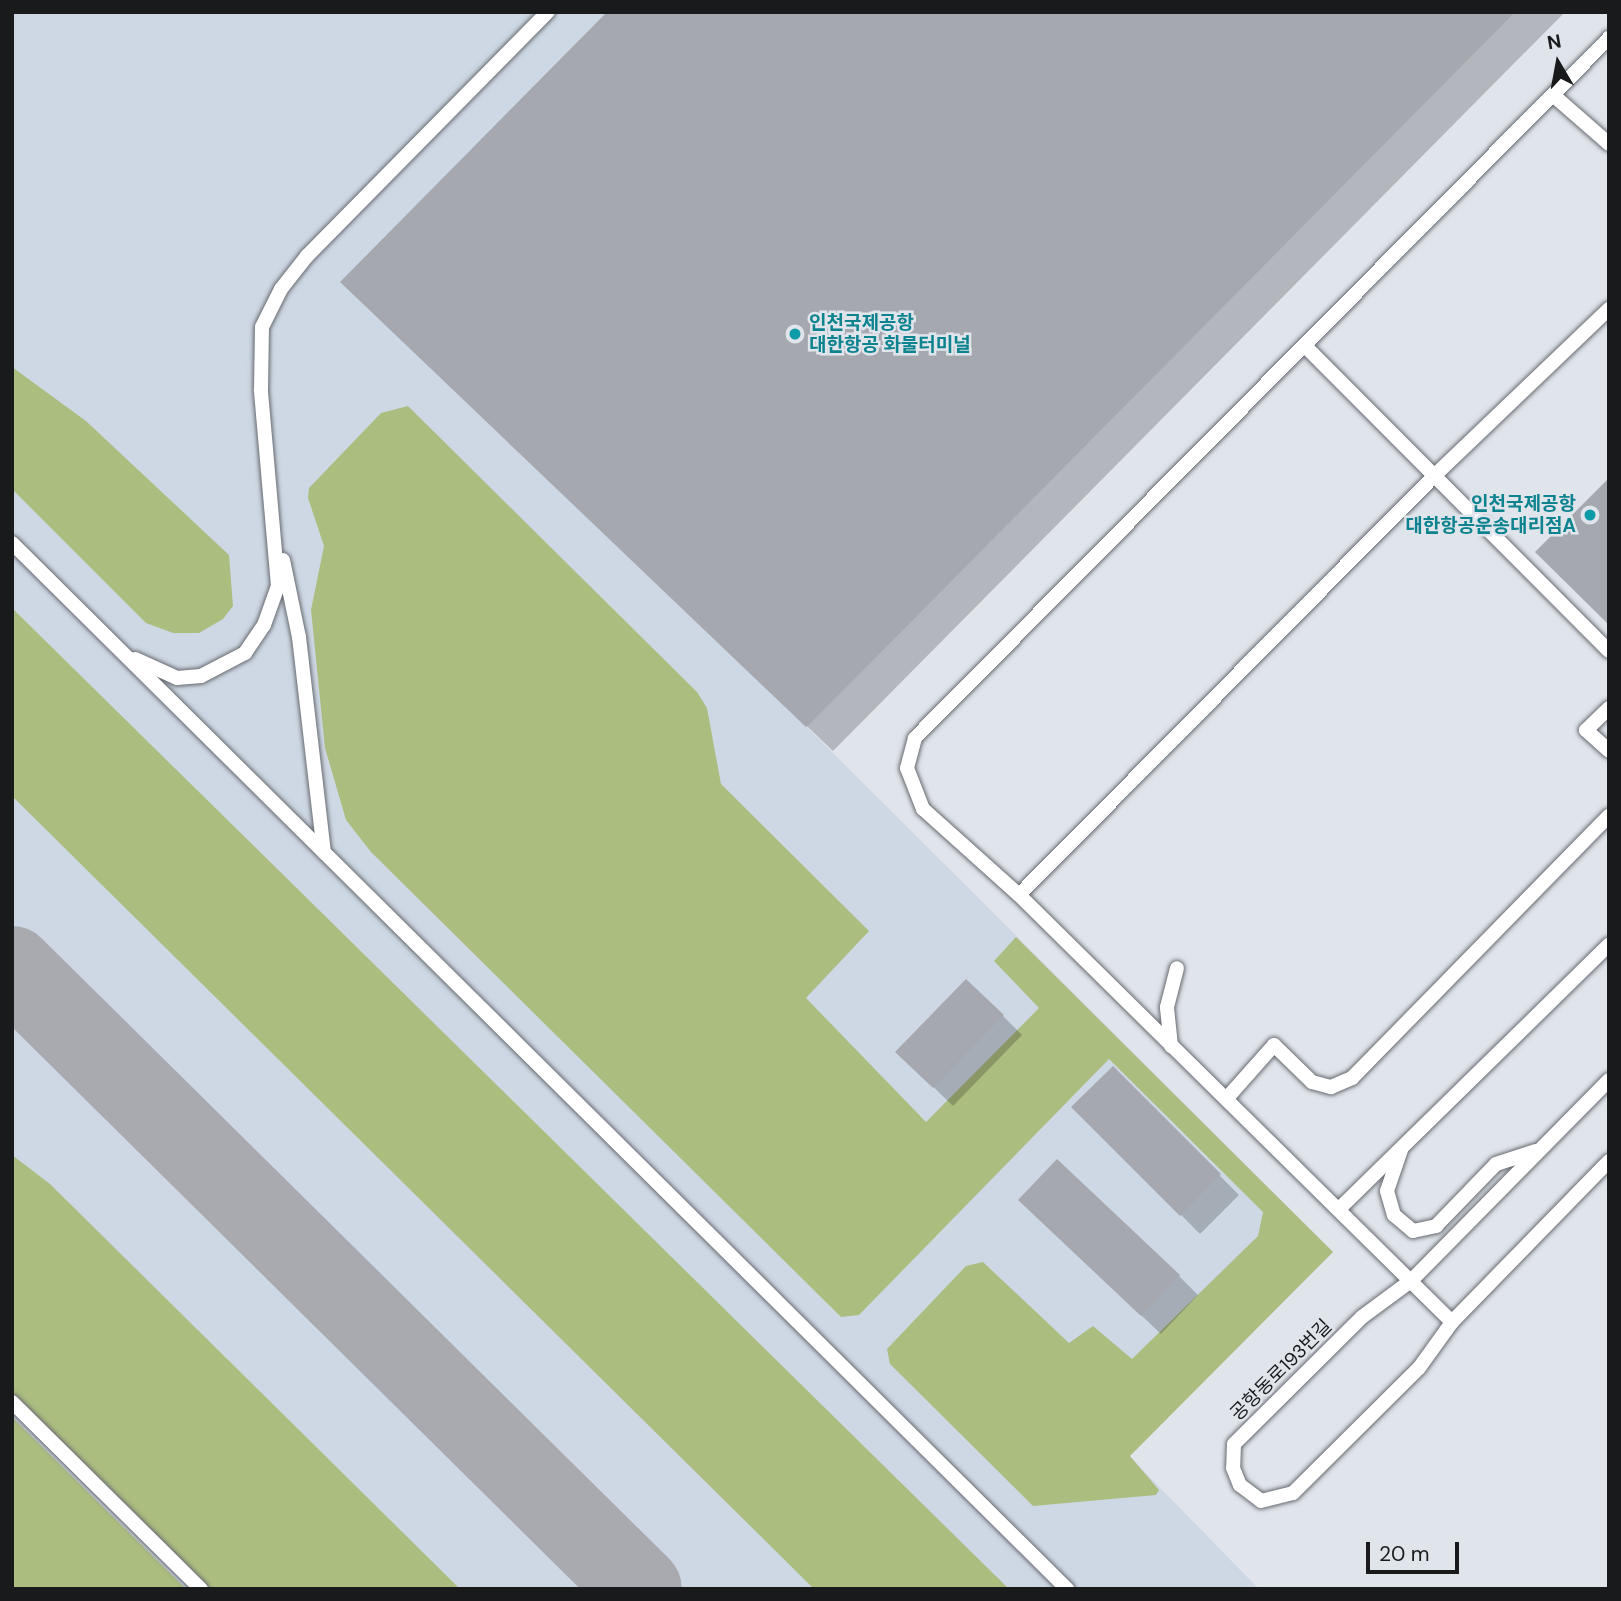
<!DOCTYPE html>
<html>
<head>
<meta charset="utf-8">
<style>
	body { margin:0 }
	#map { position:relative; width:1621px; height:1601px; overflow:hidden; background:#e0e4eb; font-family:"DM Sans","Noto Sans KR",sans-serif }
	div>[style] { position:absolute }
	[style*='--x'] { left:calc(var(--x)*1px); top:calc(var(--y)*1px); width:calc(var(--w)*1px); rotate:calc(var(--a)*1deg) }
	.built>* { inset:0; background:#ced8e4 }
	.green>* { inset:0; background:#acbd80 }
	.shadow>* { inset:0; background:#0003 }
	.taxiway>* { height:84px; margin:-42px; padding:0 42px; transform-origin:42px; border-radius:42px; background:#a8aab0 }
	.building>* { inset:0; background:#a5a9af }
	.roads { filter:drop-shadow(0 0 2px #676b71) drop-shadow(0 0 2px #676b71) }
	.lane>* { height:14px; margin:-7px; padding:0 7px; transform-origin:7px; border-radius:7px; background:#fff }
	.dots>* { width:19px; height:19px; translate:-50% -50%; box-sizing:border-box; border:4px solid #e0e4eb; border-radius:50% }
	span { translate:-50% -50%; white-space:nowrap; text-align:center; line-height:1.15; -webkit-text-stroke:5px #e0e4eb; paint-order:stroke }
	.culture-label { font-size:19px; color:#0d838f; font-weight:700 }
	.left { translate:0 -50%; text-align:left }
	.right { translate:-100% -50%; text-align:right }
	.street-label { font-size:19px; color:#191a1c }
	.frame { position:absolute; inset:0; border:14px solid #191a1c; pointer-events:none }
	.north { position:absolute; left:1523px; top:28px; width:70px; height:70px; -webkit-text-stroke:5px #e0e4eb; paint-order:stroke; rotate:350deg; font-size:19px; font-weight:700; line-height:28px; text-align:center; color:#191a1c }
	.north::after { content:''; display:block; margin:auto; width:24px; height:32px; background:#191a1c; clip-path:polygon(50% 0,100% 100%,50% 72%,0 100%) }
	.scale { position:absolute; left:1366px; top:1542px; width:93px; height:32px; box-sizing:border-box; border:4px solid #191a1c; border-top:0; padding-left:9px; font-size:21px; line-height:24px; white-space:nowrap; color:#191a1c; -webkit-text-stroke:5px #e0e4eb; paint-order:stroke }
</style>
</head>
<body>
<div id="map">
	<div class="built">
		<div style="clip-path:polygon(12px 12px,1515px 12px,807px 727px,1333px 1252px,1129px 1456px,1259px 1589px,12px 1589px)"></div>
	</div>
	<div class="green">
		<div style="clip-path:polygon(12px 367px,86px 421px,229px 555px,233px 606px,223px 619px,199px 633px,173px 633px,146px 623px,12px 489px)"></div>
		<div style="clip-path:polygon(408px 406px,697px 692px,707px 708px,721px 784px,869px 931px,806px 998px,926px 1122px,1039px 1008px,994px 961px,1016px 937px,1333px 1252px,1130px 1456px,1159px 1490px,1156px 1495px,1033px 1506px,890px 1364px,887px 1349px,966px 1266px,983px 1262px,1069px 1343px,1093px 1326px,1132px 1359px,1258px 1236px,1263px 1212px,1109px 1059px,859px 1315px,841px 1317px,371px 852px,346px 820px,325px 748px,311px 610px,324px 546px,308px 498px,309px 488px,381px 413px)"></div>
		<div style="clip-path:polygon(12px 608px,1009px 1589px,1010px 1589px,814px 1589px,12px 796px)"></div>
		<div style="clip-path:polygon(12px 1155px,50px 1184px,460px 1589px,208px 1589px,12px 1395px)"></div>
		<div style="clip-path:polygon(12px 1417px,186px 1589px,12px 1589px)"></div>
	</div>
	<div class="shadow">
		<div style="clip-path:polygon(610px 12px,1565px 12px,833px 751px,368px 307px)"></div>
		<div style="clip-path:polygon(1003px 1016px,1022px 1035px,953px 1106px,917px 1071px)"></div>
		<div style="clip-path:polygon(1113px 1068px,1239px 1195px,1200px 1234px,1074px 1107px)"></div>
		<div style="clip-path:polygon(1040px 1219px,1179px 1276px,1198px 1295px,1161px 1334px)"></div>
	</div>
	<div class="taxiway">
		<div style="--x:12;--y:968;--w:883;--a:44.68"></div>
	</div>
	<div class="building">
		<div style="clip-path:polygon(607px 12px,1515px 12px,806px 727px,340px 282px)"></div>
		<div style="clip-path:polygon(1609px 478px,1609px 625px,1535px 552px)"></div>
		<div style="clip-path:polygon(966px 979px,1004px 1015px,933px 1088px,895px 1052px)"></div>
		<div style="clip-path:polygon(1113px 1066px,1221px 1174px,1180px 1216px,1071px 1107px)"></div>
		<div style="clip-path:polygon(1057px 1159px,1180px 1275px,1141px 1316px,1018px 1200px)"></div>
	</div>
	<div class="roads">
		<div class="lane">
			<div style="--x:1553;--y:95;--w:74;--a:41.2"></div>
			<div style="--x:1306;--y:347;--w:429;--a:45.1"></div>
			<div style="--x:12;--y:543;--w:1486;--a:44.75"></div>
			<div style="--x:283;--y:560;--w:79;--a:78.3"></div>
			<div style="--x:299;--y:637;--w:217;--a:83.4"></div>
			<div style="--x:135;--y:659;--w:46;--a:24.3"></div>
			<div style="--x:177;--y:678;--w:24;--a:-5"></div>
			<div style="--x:201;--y:676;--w:50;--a:-27.6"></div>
			<div style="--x:245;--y:653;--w:34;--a:-56"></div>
			<div style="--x:264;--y:625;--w:41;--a:-70.3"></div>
			<div style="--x:278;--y:586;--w:197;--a:-95"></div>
			<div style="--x:261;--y:390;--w:63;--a:-89.1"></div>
			<div style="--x:262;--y:327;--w:42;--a:-63.4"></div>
			<div style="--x:281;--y:289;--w:42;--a:-51.8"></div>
			<div style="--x:307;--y:256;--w:343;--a:-45.4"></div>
			<div style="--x:1609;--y:708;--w:32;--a:136"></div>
			<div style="--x:1586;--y:730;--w:31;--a:42"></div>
			<div style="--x:1019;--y:895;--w:590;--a:-45.27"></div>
			<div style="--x:1434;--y:476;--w:242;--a:-43.7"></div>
			<div style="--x:1171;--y:1046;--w:39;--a:-96"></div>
			<div style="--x:1167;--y:1007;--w:40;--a:-75.6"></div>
			<div style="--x:1609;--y:1080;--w:281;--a:134.6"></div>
			<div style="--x:1412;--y:1280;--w:62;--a:143.5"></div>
			<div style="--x:1362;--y:1317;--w:180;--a:135.2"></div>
			<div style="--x:1234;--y:1444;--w:24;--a:92"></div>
			<div style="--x:1233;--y:1468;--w:18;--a:68"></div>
			<div style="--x:1240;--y:1485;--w:26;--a:37"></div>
			<div style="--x:1261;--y:1501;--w:33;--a:-14"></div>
			<div style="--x:1293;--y:1493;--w:177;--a:-44.8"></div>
			<div style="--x:1419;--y:1368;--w:57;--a:-54.3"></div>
			<div style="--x:1452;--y:1322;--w:225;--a:-45.7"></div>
			<div style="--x:1227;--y:1098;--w:71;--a:-48.4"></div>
			<div style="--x:1274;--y:1045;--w:53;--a:44.2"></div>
			<div style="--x:1312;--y:1082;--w:20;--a:15"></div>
			<div style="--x:1331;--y:1087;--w:23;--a:-23"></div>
			<div style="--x:1352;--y:1078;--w:367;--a:-45.6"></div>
			<div style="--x:1401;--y:1150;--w:43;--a:108.9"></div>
			<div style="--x:1387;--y:1191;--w:25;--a:74"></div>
			<div style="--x:1394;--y:1215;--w:25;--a:40"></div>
			<div style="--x:1413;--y:1231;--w:24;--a:-12"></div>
			<div style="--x:1436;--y:1226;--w:86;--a:-45.9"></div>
			<div style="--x:1496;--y:1164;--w:42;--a:-18"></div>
			<div style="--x:1339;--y:1209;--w:378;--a:-44.4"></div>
			<div style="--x:1452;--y:1322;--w:608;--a:-135.4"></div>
			<div style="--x:1019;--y:895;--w:129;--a:-138.1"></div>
			<div style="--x:923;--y:809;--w:44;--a:-111.3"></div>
			<div style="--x:907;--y:768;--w:31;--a:-75"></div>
			<div style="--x:915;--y:738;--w:986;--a:-45.25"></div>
			<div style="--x:12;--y:1402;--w:266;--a:44.7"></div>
		</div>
	</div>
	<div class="dots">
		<div style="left:795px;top:334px;background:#0f9aa8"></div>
		<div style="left:1590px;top:515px;background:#0f9aa8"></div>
	</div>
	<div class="culture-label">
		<span class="left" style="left:809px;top:334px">인천국제공항<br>대한항공 화물터미널</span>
		<span class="right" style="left:1576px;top:515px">인천국제공항<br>대한항공운송대리점A</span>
	</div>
	<div class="street-label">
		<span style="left:1281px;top:1370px;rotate:-45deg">공항동로193번길</span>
	</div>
	<div class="frame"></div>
	<div class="north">N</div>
	<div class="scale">20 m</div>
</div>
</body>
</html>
